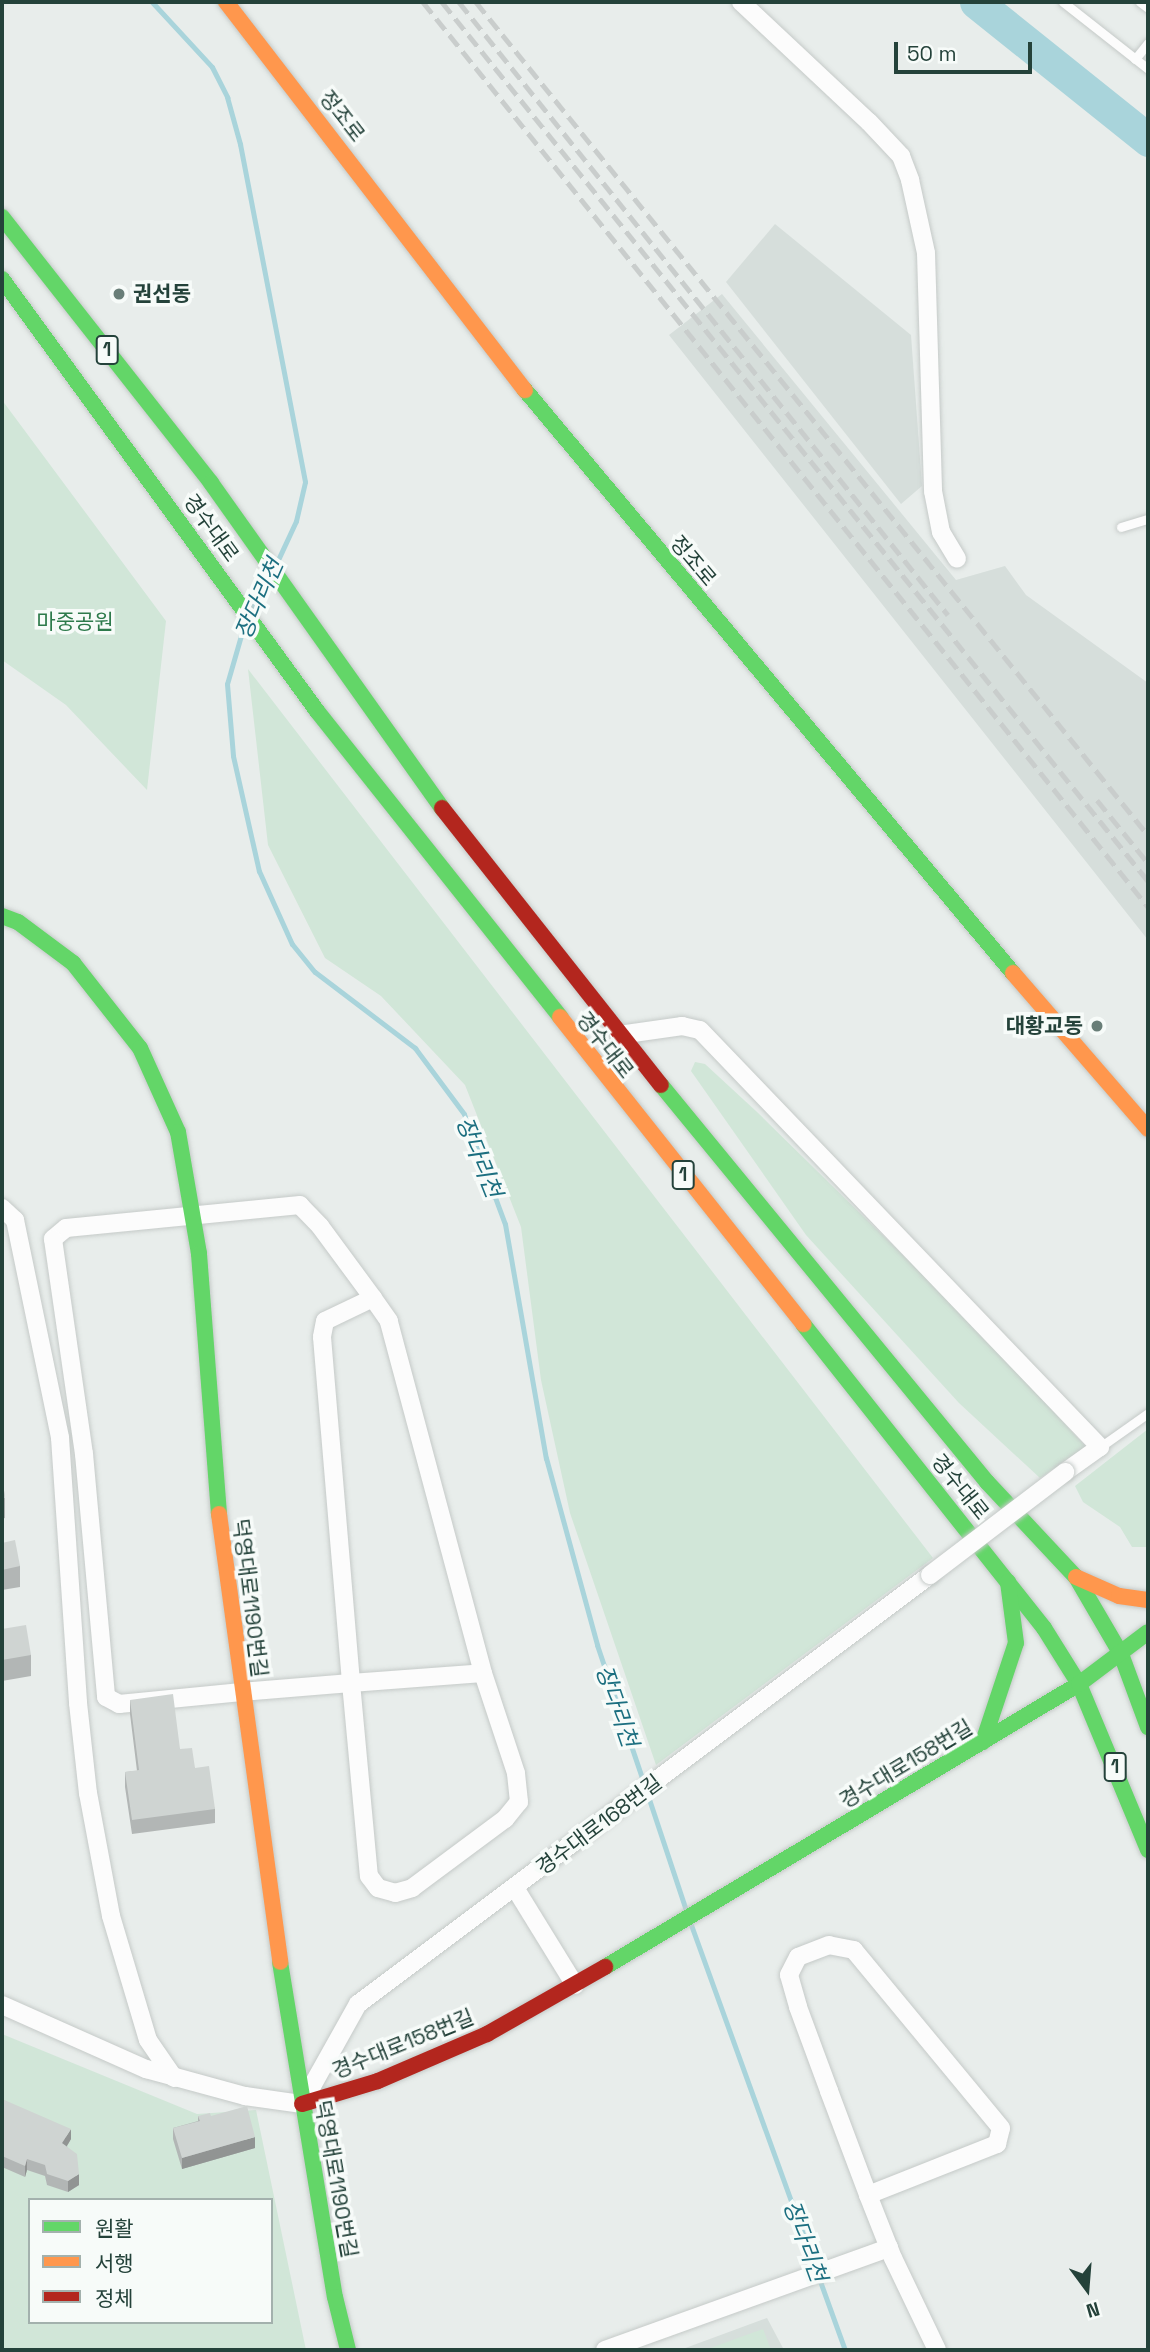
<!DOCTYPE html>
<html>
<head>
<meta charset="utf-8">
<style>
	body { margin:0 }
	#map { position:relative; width:1150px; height:2352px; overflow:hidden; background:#e8edeb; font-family:"Space Grotesk","Noto Sans KR",sans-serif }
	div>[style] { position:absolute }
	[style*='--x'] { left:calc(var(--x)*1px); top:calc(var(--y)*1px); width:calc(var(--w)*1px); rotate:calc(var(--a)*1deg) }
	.built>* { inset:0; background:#d6dedb }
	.green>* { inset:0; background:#d1e6d8 }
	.stream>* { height:5px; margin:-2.5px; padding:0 2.5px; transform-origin:2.5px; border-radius:2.5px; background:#a9d4db }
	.river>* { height:33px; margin:-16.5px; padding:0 16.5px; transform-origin:16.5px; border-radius:16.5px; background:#a9d4db }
	.roads { filter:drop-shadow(0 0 2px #c5cac8) drop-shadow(0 0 2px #c5cac8) }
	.lane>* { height:9px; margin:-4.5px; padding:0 4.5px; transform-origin:4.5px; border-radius:4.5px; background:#fcfcfc }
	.street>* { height:18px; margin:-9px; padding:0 9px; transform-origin:9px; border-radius:9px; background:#fcfcfc }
	.fast>* { height:16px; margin:-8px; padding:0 8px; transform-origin:8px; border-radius:8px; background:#63d668 }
	.slow>* { height:16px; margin:-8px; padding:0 8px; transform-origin:8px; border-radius:8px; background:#ff974d }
	.jam>* { height:16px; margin:-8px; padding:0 8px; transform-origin:8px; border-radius:8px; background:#b3261e }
	.rail>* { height:5px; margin-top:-2.5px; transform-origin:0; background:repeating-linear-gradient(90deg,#c9cdcc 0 14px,transparent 0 21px) }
	.bridges { filter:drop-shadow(0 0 2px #c5cac8) drop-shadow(0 0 2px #c5cac8) }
	.street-bridge>* { height:18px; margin:-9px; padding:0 9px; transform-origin:9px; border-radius:9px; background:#fcfcfc }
	.wall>* { inset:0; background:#b2b6b5 }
	.shaded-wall>* { inset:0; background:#919493 }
	.building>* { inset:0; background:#cfd4d2 }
	.dots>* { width:19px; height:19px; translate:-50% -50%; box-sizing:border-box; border:4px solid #f7fbf9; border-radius:50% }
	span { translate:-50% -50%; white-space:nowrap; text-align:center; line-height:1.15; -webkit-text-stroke:7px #f7fbf9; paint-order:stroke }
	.shield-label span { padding:2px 5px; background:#f7fbf9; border:2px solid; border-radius:5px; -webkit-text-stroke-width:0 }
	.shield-label { font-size:19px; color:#24423a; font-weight:700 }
	.street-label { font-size:21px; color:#24423a }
	.poi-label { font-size:21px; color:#24423a; font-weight:700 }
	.left { translate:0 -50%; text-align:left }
	.right { translate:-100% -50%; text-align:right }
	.park-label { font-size:21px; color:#2d7a4b }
	.water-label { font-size:23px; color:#1c6f80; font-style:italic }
	.frame { position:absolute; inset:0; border:4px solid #24423a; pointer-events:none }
	.legend { position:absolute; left:28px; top:2198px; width:245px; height:126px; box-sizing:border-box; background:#f7fbf9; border:2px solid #a3b1ad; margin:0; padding:9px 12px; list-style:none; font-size:21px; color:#24423a }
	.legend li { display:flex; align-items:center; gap:14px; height:35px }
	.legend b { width:35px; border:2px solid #a3b1ad }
	.north { position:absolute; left:1052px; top:2254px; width:70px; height:70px; -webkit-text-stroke:5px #f7fbf9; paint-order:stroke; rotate:164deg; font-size:19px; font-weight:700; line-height:28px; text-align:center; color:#24423a }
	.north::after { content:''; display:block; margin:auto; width:24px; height:32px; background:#24423a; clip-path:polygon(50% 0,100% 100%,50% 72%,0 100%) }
	.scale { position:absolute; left:894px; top:42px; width:138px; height:32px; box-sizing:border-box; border:4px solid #24423a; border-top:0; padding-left:9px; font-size:21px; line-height:24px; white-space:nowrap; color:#24423a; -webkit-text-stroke:5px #f7fbf9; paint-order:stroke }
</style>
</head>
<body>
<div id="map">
	<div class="built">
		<div style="clip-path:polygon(775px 224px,911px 335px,922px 486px,901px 504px,726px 282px)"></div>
		<div style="clip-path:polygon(722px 294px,956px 580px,1005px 566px,1026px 595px,1148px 683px,1148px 940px,669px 335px)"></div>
		<div style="clip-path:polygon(767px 2318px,784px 2350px,680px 2350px)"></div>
	</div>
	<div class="green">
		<div style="clip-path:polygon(2px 400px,166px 621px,147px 790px,66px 705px,2px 660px)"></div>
		<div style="clip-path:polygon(248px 669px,933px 1558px,656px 1765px,570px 1513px,541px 1380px,521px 1227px,465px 1085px,381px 996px,325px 958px,268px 845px)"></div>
		<div style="clip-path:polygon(695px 1062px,705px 1064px,757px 1112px,967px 1318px,1086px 1447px,1040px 1478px,959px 1403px,806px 1235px,691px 1071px)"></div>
		<div style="clip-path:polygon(1148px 1429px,1148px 1547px,1132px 1547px,1120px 1527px,1083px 1502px,1075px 1486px)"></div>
		<div style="clip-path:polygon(evenodd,2px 2034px,197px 2114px,256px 2110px,306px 2350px,2px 2350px,2px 2034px,30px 2200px,271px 2200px,271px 2322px,30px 2322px,30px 2200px)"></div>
		<div style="clip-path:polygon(763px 2329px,771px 2350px,705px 2350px)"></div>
	</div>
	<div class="stream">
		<div style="--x:152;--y:2;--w:88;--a:47.3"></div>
		<div style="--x:212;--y:67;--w:34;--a:63"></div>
		<div style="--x:227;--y:97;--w:49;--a:74.5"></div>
		<div style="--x:240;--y:144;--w:344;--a:79.1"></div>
		<div style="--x:305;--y:482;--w:40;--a:103"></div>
		<div style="--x:296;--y:521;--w:47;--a:114.9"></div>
		<div style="--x:253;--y:607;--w:32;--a:-60"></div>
		<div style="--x:244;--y:625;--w:61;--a:106.1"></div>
		<div style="--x:227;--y:684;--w:72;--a:85.2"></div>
		<div style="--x:233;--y:756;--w:118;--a:77.3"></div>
		<div style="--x:259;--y:871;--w:80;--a:65.7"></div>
		<div style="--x:292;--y:944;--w:36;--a:51"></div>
		<div style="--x:315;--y:972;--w:126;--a:37.2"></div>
		<div style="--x:415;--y:1048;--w:82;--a:53.4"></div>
		<div style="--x:464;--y:1114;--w:117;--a:69.6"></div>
		<div style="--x:505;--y:1224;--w:238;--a:80.1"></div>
		<div style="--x:546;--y:1458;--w:194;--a:74.7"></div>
		<div style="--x:597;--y:1645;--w:147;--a:71.3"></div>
		<div style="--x:647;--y:1793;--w:123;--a:71.6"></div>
		<div style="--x:690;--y:1922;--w:455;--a:70.1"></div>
	</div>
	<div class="river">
		<div style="--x:976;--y:2;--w:221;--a:38.7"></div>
	</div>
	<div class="roads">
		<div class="lane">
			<div style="--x:1063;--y:2;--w:108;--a:38.2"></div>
			<div style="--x:1140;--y:2;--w:10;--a:37"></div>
			<div style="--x:1135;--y:59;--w:21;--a:-51"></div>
			<div style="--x:1121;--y:527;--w:28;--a:-17"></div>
			<div style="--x:1100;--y:1447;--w:59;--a:-35.3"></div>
		</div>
		<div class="street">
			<div style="--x:741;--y:2;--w:175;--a:43.2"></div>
			<div style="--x:869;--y:122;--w:47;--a:46.7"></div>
			<div style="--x:901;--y:156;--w:26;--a:69"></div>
			<div style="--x:910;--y:180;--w:75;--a:77.6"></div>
			<div style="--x:926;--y:253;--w:238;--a:88.3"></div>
			<div style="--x:933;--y:491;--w:42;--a:79"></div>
			<div style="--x:941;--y:532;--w:31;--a:59"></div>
			<div style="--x:619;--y:1035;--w:64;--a:-8.1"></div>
			<div style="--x:682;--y:1026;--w:18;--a:13"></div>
			<div style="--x:700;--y:1030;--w:578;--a:46.19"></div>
			<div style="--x:1100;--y:1447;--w:43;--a:144.5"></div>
			<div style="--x:2;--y:1208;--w:18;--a:43"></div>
			<div style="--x:15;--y:1220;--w:223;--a:78.3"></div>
			<div style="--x:60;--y:1438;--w:266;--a:86.1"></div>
			<div style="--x:78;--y:1703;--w:91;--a:83.7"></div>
			<div style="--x:88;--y:1793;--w:125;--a:79.4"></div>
			<div style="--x:111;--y:1916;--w:129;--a:73.4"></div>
			<div style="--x:148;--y:2040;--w:46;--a:55.6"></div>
			<div style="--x:373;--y:1298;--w:53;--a:154.4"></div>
			<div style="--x:325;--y:1321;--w:16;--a:101"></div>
			<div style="--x:322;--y:1337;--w:347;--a:85.2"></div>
			<div style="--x:351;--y:1683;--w:194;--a:84.7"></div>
			<div style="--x:369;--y:1876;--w:15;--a:53"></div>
			<div style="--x:378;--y:1888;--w:18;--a:16"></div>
			<div style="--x:395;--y:1893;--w:18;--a:-16"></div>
			<div style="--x:412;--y:1888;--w:116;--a:-36.6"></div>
			<div style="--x:505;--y:1819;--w:22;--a:-51"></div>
			<div style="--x:519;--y:1802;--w:29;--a:-96"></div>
			<div style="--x:516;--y:1773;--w:105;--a:-108.3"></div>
			<div style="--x:483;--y:1673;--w:364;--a:-105"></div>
			<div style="--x:389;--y:1321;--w:28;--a:-125"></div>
			<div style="--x:373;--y:1298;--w:89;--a:-126.4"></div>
			<div style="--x:320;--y:1226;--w:29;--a:-134"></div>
			<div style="--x:300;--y:1205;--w:235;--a:174.4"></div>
			<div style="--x:66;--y:1228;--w:17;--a:140"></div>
			<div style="--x:53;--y:1239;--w:217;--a:81.8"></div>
			<div style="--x:84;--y:1454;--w:244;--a:84.8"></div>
			<div style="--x:106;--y:1697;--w:15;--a:28"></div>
			<div style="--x:119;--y:1704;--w:123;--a:-5.6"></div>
			<div style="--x:241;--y:1692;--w:110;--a:-4.7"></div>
			<div style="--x:351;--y:1683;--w:132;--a:-4.3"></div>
			<div style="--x:515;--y:1888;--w:114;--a:58.3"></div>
			<div style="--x:2;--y:2005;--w:158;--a:24"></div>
			<div style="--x:146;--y:2069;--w:103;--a:15.3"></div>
			<div style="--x:245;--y:2096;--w:58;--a:8"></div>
			<div style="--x:302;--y:2104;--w:115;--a:-60.8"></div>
			<div style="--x:358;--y:2004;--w:715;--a:-36.87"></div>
			<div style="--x:868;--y:2195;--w:139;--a:-21.6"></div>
			<div style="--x:997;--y:2144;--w:16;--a:-76"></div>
			<div style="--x:1001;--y:2128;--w:231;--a:-129.6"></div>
			<div style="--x:854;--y:1950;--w:25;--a:-169"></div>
			<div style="--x:829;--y:1945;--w:33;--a:159"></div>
			<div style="--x:798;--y:1957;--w:20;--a:117"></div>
			<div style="--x:789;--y:1975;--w:33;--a:74"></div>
			<div style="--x:798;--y:2007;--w:90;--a:69.7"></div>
			<div style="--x:829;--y:2091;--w:111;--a:69.4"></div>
			<div style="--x:868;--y:2195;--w:68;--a:68.4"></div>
			<div style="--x:893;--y:2258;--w:102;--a:64.4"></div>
			<div style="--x:605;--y:2350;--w:302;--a:-19.8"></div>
		</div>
		<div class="fast">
			<div style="--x:2;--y:217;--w:338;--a:51.8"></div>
			<div style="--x:211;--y:483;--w:399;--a:54.6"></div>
			<div style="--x:2;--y:279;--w:535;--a:53.9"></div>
			<div style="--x:317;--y:711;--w:391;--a:51.5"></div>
			<div style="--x:525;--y:390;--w:760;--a:50.07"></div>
			<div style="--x:2;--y:916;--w:17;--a:21"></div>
			<div style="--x:18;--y:922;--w:69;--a:36.7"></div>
			<div style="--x:73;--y:963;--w:108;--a:51.8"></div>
			<div style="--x:140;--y:1048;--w:92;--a:65.7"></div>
			<div style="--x:178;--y:1132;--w:124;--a:80.2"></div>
			<div style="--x:199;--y:1254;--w:261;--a:85.6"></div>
			<div style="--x:661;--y:1085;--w:514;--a:50.61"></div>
			<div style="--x:987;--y:1482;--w:130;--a:46.9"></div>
			<div style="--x:1076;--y:1577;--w:89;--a:59.7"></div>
			<div style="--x:1121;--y:1654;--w:78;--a:69.7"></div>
			<div style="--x:803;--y:1324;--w:388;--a:51.6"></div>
			<div style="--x:1044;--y:1628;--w:66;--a:58"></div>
			<div style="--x:1079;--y:1684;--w:180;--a:67.4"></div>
			<div style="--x:983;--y:1742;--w:104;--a:-71.6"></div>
			<div style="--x:1016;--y:1643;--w:62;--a:-97.5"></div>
			<div style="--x:280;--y:1962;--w:339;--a:80.7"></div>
			<div style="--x:335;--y:2297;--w:55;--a:76.2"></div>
			<div style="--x:605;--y:1967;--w:552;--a:-30.84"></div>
			<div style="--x:1079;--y:1684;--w:86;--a:-37"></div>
		</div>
		<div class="slow">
			<div style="--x:226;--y:2;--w:490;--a:52.4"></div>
			<div style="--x:1013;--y:973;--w:206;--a:49.1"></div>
			<div style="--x:560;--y:1017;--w:392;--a:51.6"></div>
			<div style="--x:219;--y:1514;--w:452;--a:82.2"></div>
			<div style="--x:1076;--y:1577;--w:47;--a:23.8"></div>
			<div style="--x:1119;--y:1596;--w:29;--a:8"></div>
		</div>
		<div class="jam">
			<div style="--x:442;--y:808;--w:353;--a:51.7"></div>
			<div style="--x:302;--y:2104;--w:79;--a:-16.8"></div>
			<div style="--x:378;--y:2081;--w:119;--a:-23.3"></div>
			<div style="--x:487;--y:2034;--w:136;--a:-29.6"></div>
		</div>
	</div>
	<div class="rail">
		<div style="--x:423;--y:2;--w:1160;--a:51.3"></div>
		<div style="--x:442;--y:2;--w:1127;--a:51.23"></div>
		<div style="--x:459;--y:2;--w:784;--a:51.42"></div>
		<div style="--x:476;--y:2;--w:1070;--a:51.11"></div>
		<div style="--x:1097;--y:800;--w:81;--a:51"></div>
	</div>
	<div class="bridges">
		<div class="street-bridge">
			<div style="--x:930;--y:1575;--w:170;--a:-37.3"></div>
		</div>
	</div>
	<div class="wall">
		<div style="clip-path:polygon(2px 1476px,5px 1498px,5px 1518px,2px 1519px)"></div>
		<div style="clip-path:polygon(2px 1543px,20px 1566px,20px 1587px,2px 1590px)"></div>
		<div style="clip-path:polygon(2px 1629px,31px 1655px,31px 1676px,2px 1681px)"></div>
		<div style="clip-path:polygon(130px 1700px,180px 1749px,195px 1768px,215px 1809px,215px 1823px,132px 1834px,125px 1787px,125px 1772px,137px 1771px,130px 1714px)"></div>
		<div style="clip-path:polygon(2px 2099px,71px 2139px,67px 2146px,79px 2185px,68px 2192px,47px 2185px,45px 2176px,27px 2170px,25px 2177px,2px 2167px)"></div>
		<div style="clip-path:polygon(198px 2116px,211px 2116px,255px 2148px,182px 2169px,173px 2139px,173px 2128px,198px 2121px)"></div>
	</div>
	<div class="shaded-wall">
		<div style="clip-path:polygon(71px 2129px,71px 2139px,62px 2154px,62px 2143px)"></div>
		<div style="clip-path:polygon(255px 2137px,255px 2148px,182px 2169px,182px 2158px)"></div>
		<div style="clip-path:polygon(27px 2159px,27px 2170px,25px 2177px,25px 2166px)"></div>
		<div style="clip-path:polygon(79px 2174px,79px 2185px,68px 2192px,68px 2181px)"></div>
	</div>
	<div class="building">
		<div style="clip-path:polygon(2px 1476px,5px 1498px,2px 1498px)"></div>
		<div style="clip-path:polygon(15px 1540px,20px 1566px,2px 1570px,2px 1543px)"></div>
		<div style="clip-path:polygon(26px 1625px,31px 1655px,2px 1660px,2px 1629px)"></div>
		<div style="clip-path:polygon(173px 1694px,180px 1749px,192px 1748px,195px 1768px,209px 1766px,215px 1809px,132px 1820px,125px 1772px,139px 1770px,130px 1700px)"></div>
		<div style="clip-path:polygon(2px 2099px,71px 2129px,62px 2143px,77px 2154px,79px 2174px,68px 2181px,47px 2174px,45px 2165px,27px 2159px,25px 2166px,2px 2156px)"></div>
		<div style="clip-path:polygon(247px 2106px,255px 2137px,182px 2158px,173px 2128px,200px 2121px,198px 2116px,210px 2113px,211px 2116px)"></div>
	</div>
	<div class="dots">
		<div style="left:119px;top:294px;background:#697e78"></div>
		<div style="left:1097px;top:1026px;background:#697e78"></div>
	</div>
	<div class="shield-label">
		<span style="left:107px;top:350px">1</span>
		<span style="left:683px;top:1175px">1</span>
		<span style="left:1115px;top:1767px">1</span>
	</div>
	<div class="street-label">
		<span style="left:342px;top:116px;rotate:52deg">정조로</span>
		<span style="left:211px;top:528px;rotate:54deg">경수대로</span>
		<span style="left:693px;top:561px;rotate:50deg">정조로</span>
		<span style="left:605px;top:1045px;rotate:52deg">경수대로</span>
		<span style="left:960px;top:1487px;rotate:51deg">경수대로</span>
		<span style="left:250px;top:1598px;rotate:83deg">덕영대로1190번길</span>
		<span style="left:906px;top:1764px;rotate:-31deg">경수대로158번길</span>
		<span style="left:599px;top:1825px;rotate:-37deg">경수대로168번길</span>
		<span style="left:403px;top:2044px;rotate:-22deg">경수대로158번길</span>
		<span style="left:336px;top:2179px;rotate:80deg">덕영대로1190번길</span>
	</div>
	<div class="poi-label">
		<span class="left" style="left:133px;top:294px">권선동</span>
		<span class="right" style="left:1083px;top:1026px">대황교동</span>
	</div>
	<div class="park-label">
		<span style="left:75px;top:622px">마중공원</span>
	</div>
	<div class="water-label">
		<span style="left:259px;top:599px;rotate:-66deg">장다리천</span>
		<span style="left:479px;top:1157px;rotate:68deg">장다리천</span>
		<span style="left:617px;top:1706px;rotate:71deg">장다리천</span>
		<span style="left:805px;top:2241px;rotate:70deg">장다리천</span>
	</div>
	<div class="frame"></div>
	<ul class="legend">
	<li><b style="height:9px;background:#63d668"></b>원활</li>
	<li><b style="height:9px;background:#ff974d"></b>서행</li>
	<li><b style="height:9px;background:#b3261e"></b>정체</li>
	</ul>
	<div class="north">N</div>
	<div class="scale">50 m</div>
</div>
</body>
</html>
